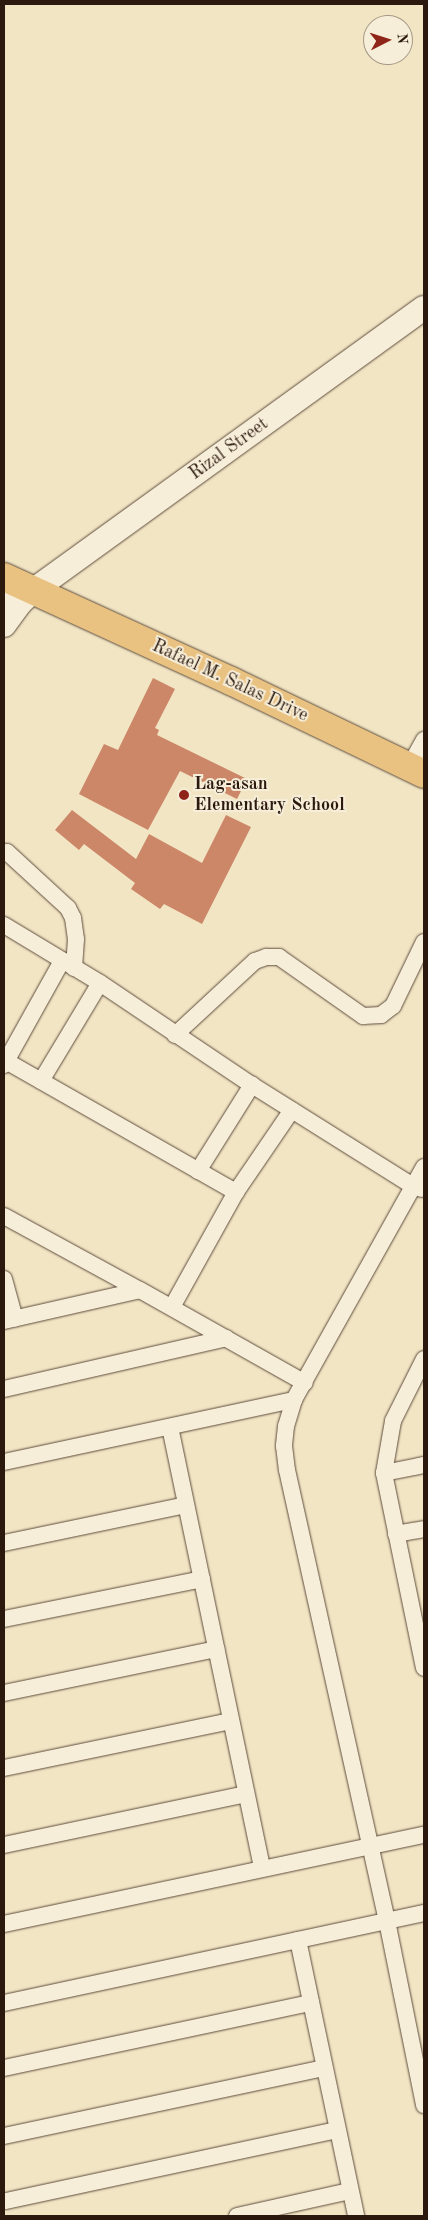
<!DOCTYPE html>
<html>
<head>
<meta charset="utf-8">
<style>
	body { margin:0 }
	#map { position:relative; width:428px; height:2220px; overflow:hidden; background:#f2e5c4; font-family:"Old Standard TT",serif }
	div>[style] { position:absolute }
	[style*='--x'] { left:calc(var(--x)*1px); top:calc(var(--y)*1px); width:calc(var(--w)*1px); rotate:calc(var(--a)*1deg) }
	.building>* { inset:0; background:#cb8767 }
	.roads { filter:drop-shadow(0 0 1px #5d4c3c) drop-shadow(0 0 1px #5d4c3c) }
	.street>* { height:16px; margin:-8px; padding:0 8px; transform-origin:8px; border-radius:8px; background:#f7eed9 }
	.secondary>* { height:24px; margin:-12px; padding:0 12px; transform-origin:12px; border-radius:12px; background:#f7eed9 }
	.highway>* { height:28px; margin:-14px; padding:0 14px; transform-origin:14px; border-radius:14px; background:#e9c282 }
	.dots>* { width:14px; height:14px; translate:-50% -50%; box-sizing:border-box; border:2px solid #f7eed9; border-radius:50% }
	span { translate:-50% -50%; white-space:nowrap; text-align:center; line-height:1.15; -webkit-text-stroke:4px #f7eed9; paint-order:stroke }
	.street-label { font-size:18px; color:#2b190e }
	.poi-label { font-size:18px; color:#2b190e; font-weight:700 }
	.left { translate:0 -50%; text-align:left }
	.frame { position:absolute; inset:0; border:5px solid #2b190e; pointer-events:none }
	.north { position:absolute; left:363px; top:15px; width:50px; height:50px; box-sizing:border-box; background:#f7eed9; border:1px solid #a59988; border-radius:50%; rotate:85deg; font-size:14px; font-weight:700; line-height:20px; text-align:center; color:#2b190e }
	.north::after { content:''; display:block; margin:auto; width:18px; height:22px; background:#8f2418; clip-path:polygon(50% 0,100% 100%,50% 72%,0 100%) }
</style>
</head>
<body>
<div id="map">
	<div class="building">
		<div style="clip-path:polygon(153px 678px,175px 689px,155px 728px,159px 730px,157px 735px,247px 779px,237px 799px,180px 771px,148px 830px,79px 794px,104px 744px,118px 750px)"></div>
		<div style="clip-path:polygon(72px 810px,136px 859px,149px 834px,202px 863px,226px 815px,251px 827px,202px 924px,164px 904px,160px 909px,131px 889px,135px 883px,84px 844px,79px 850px,55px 830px)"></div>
	</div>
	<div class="roads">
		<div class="street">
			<div style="--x:4;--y:596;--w:17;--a:24"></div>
			<div style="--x:409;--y:767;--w:31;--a:-61"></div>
			<div style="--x:4;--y:853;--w:3;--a:-18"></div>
			<div style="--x:7;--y:852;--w:83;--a:42.6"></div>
			<div style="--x:68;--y:908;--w:11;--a:63"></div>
			<div style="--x:73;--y:918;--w:21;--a:82"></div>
			<div style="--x:76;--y:939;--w:29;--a:94"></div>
			<div style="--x:4;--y:925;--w:112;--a:31.1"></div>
			<div style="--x:100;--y:983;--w:183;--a:33.9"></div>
			<div style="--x:252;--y:1085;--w:190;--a:32.1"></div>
			<div style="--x:413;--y:1186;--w:9;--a:18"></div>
			<div style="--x:175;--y:1035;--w:109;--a:-42.8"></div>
			<div style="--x:255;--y:961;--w:12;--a:-20"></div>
			<div style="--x:266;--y:957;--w:13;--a:0"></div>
			<div style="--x:279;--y:957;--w:103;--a:35.1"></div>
			<div style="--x:363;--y:1016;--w:18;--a:-3"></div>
			<div style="--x:381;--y:1015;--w:15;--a:-37"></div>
			<div style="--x:393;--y:1006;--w:71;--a:-64.2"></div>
			<div style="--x:6;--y:1061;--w:265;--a:29.7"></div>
			<div style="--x:4;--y:1065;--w:119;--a:-60.9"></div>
			<div style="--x:41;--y:1081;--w:114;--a:-59"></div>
			<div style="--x:424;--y:1167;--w:267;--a:119.2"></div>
			<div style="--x:294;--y:1400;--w:27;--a:107"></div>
			<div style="--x:286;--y:1426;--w:20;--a:96"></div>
			<div style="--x:284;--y:1446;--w:24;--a:83"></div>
			<div style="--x:287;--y:1470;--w:462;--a:77.5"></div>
			<div style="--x:387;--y:1921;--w:188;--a:78.6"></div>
			<div style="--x:198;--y:1171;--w:102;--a:-57.9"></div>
			<div style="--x:4;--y:1216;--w:155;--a:28.6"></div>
			<div style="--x:140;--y:1290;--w:189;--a:29.4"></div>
			<div style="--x:4;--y:1279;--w:41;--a:74.6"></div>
			<div style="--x:172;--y:1307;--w:132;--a:-60.9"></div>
			<div style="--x:236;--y:1192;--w:99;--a:-55.7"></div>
			<div style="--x:4;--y:1321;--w:139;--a:-12.8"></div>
			<div style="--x:424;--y:1359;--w:69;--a:116.6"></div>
			<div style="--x:393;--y:1421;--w:53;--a:99.8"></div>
			<div style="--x:384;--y:1473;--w:199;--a:78.4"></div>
			<div style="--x:4;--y:1389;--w:228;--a:-12.9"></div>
			<div style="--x:170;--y:1427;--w:451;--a:78.2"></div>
			<div style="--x:4;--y:1462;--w:297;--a:-12.1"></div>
			<div style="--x:384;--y:1473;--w:41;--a:-11.3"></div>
			<div style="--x:396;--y:1534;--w:28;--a:-10"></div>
			<div style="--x:4;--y:1543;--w:186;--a:-11.8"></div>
			<div style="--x:4;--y:1619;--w:202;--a:-11.4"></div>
			<div style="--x:4;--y:1693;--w:217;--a:-11.7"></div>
			<div style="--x:4;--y:1768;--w:232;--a:-11.7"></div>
			<div style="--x:4;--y:1845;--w:247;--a:-11.9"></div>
			<div style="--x:4;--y:1924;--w:429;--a:-12"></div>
			<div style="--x:298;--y:1940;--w:282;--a:78.1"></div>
			<div style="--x:4;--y:2003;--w:430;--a:-12.1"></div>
			<div style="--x:4;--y:2068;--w:314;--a:-12"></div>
			<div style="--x:4;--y:2136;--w:327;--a:-12"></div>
			<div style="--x:6;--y:2201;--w:339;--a:-12.1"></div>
			<div style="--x:237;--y:2216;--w:116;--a:-12.5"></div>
		</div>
		<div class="secondary">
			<div style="--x:4;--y:625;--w:27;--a:-54"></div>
			<div style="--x:20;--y:603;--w:19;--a:-43"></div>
			<div style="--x:34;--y:590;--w:481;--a:-35.9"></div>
		</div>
		<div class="highway">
			<div style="--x:4;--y:577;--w:250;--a:24.6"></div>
			<div style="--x:231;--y:681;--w:214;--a:25.7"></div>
		</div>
	</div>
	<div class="dots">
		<div style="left:184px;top:795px;background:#8f2418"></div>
	</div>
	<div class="street-label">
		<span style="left:229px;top:449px;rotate:-36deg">Rizal Street</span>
		<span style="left:230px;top:681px;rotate:25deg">Rafael M. Salas Drive</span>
	</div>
	<div class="poi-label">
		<span class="left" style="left:194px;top:795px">Lag-asan<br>Elementary School</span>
	</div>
	<div class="frame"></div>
	<div class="north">N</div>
</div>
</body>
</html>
